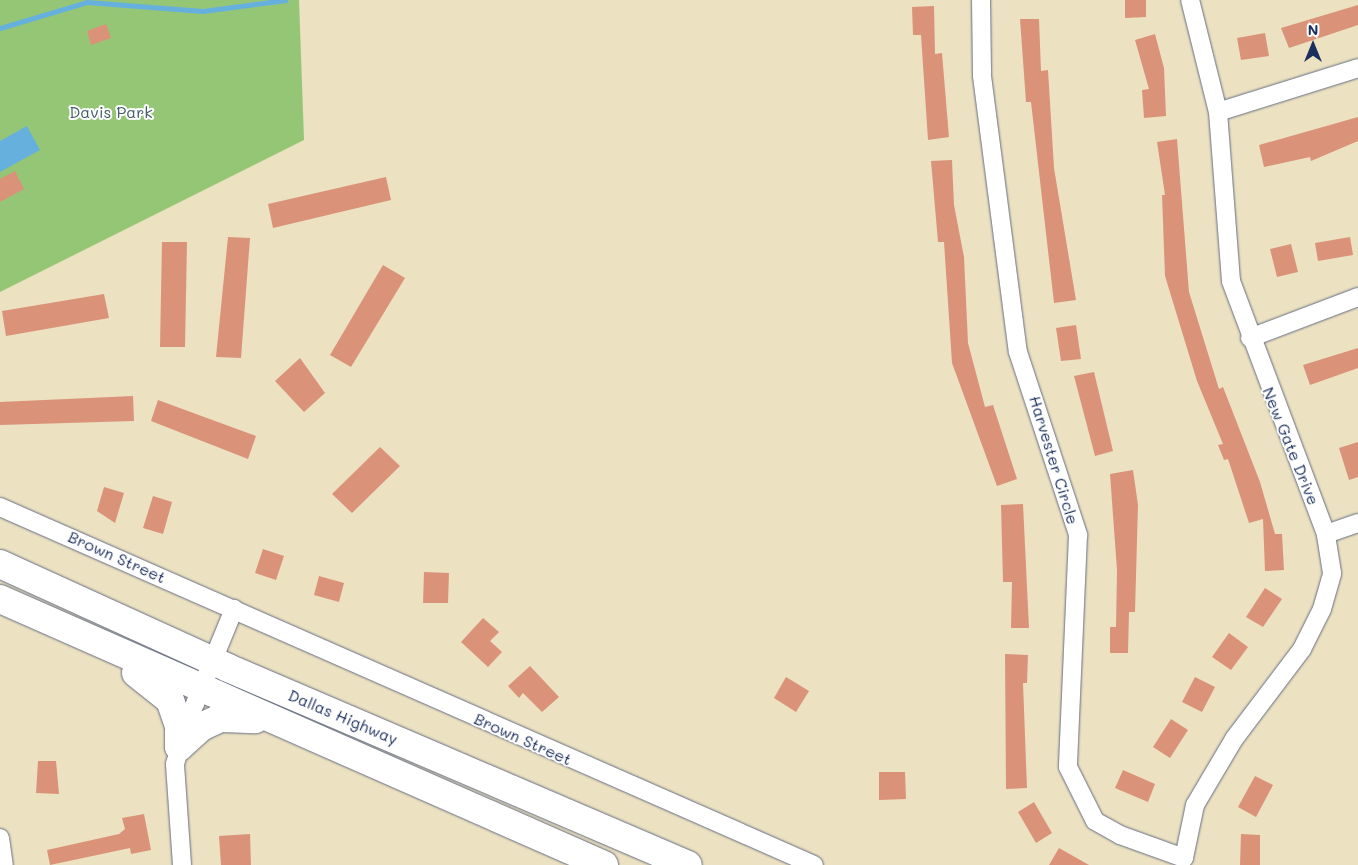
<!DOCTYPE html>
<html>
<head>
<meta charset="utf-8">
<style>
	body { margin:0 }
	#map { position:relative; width:1358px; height:865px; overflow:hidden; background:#ece1c1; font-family:Mali,sans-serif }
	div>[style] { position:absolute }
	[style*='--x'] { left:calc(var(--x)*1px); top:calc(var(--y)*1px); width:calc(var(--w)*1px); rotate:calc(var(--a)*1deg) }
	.green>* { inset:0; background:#95c676 }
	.water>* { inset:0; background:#66b0de }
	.stream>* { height:4.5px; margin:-2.25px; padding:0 2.25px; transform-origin:2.25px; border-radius:2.25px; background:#66b0de }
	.building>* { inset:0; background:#da9379 }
	.roads { filter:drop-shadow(0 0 1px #646d81) drop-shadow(0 0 1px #646d81) }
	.street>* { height:18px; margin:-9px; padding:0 9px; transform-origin:9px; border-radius:9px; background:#fff }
	.primary>* { height:28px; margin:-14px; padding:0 14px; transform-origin:14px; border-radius:14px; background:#fff }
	span { translate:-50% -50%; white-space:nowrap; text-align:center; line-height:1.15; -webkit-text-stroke:4px #fff; paint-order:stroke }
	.park-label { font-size:16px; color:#405c65 }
	.street-label { font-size:16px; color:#1b2f5e }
	.north { position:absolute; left:1288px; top:20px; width:50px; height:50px; -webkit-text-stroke:4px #fff; paint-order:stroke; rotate:0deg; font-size:14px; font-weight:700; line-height:20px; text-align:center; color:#1b2f5e }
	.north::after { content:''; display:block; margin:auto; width:18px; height:22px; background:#1b2f5e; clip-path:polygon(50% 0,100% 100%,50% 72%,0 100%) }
</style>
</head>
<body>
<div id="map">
	<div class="green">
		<div style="clip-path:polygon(0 0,299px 0,304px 140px,0 292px)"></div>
	</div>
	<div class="water">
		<div style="clip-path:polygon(27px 126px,40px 150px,0 172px,0 141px)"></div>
	</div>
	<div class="stream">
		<div style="--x:0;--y:28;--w:91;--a:-16.6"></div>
		<div style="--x:87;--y:2;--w:116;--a:4.4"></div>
		<div style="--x:203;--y:11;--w:83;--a:-7.6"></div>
	</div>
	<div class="building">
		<div style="clip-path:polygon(1125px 0,1146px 0,1146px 17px,1125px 18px)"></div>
		<div style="clip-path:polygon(1358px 5px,1358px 25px,1289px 48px,1281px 28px)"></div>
		<div style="clip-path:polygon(934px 6px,935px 54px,942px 53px,949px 137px,928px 140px,921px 35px,913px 35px,912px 7px)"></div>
		<div style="clip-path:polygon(1020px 19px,1039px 19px,1041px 71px,1048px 70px,1054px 168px,1076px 300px,1054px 303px,1031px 102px,1026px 102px)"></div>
		<div style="clip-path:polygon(106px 24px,111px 38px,91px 45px,87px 31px)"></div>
		<div style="clip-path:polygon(1265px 33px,1269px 56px,1241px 60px,1237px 38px)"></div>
		<div style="clip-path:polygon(1155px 34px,1164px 68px,1166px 116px,1144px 118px,1142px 90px,1149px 89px,1135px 40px)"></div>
		<div style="clip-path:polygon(1358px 117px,1358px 141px,1311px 161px,1310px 157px,1264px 167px,1259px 145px)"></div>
		<div style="clip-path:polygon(1177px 139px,1189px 292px,1219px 389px,1223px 387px,1260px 482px,1275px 534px,1282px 534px,1284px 570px,1265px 571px,1263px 519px,1249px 523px,1228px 459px,1224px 460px,1218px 445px,1223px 444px,1197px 381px,1165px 276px,1162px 195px,1165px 195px,1157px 142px)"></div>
		<div style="clip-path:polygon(952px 160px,954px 205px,964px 257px,968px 343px,985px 407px,993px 405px,1017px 479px,997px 486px,952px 363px,944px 242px,938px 242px,931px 161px)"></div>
		<div style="clip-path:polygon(15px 171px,24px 189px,0 202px,0 179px)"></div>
		<div style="clip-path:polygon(386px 177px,391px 200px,273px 228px,268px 204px)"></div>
		<div style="clip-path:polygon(228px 237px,250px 238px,241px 358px,216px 357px)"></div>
		<div style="clip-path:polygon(1350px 237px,1353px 255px,1318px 261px,1315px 243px)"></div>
		<div style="clip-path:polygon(162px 242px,187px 242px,185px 347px,160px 347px)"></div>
		<div style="clip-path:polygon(1291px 244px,1298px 272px,1277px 277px,1270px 249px)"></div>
		<div style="clip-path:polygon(383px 265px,405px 278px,351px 367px,330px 355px)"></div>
		<div style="clip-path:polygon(104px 294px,109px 318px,6px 336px,2px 311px)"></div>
		<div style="clip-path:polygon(1076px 325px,1081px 359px,1061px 361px,1056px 328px)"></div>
		<div style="clip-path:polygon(1358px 348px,1358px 368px,1310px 385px,1303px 365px)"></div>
		<div style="clip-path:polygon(300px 358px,325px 393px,304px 412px,275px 381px)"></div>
		<div style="clip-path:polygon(1094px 372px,1113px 451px,1095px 456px,1074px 376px)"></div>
		<div style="clip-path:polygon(133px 396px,134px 421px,0 425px,0 402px)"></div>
		<div style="clip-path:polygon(158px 400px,256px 436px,248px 459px,151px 421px)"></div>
		<div style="clip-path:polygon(1358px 442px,1358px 477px,1349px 480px,1339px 448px)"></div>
		<div style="clip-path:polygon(380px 447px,400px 466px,352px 513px,332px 494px)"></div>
		<div style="clip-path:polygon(1133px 470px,1138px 505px,1135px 612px,1129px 612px,1128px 653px,1110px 653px,1110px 627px,1116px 627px,1117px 570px,1110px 474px)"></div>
		<div style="clip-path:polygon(104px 487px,124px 493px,115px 523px,97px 511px)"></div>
		<div style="clip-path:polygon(153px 496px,172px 502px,163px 534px,143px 528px)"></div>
		<div style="clip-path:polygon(1023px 504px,1029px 628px,1011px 628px,1012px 582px,1003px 582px,1001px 505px)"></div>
		<div style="clip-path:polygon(263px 549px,284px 556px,276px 580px,255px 573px)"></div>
		<div style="clip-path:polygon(424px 572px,449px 573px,448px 603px,423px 603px)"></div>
		<div style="clip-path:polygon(319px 576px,344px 583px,339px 602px,314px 595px)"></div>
		<div style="clip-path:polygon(1265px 588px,1282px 599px,1263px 627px,1246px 617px)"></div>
		<div style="clip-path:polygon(483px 618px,499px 632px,490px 641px,502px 652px,488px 667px,461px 642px)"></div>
		<div style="clip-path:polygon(1229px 633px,1248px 647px,1231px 670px,1212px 657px)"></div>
		<div style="clip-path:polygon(1005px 654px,1028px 655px,1027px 683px,1023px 683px,1027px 788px,1006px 789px)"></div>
		<div style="clip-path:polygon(530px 666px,559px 697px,542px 712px,523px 693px,519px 698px,508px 686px)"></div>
		<div style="clip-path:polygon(786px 677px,809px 691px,796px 712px,774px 698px)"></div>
		<div style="clip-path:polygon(1195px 677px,1215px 687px,1202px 712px,1182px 702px)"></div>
		<div style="clip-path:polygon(1171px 719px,1188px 730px,1170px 758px,1153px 747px)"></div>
		<div style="clip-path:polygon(38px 761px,56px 761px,59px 794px,36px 793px)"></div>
		<div style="clip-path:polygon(1123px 770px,1155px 784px,1148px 802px,1115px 788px)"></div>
		<div style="clip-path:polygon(879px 772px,905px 772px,906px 799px,879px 800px)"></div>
		<div style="clip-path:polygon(1255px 776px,1273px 785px,1256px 817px,1238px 807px)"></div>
		<div style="clip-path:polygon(1034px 802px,1052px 833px,1036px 843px,1018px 812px)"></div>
		<div style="clip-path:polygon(144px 814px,151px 850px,131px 854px,130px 848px,50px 865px,47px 850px,119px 834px,125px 829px,122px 818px)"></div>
		<div style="clip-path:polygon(250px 834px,251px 865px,221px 865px,219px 836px)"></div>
		<div style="clip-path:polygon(1241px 834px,1260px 835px,1260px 865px,1240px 865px)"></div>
		<div style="clip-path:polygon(1059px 848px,1089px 865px,1049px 865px)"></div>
	</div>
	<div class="roads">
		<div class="street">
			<div style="--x:981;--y:0;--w:76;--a:89.2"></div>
			<div style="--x:982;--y:76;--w:278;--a:82.6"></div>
			<div style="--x:1018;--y:352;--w:193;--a:71.8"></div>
			<div style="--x:1078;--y:535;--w:232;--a:92.5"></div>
			<div style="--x:1068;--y:767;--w:60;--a:63.4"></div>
			<div style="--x:1095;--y:821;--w:29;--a:29"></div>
			<div style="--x:1120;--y:835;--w:68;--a:19.8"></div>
			<div style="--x:1184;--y:858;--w:54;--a:-78.3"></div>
			<div style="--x:1195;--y:805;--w:77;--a:-59.4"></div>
			<div style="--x:1234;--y:739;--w:113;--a:-52.9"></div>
			<div style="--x:1302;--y:649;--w:45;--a:-63.4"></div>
			<div style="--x:1322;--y:609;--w:37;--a:-74"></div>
			<div style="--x:1332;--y:573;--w:39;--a:-99"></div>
			<div style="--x:1326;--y:534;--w:270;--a:-110.6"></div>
			<div style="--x:1231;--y:281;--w:169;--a:-94.4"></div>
			<div style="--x:1218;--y:112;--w:115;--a:-104"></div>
			<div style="--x:1218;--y:112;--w:147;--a:-17.4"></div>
			<div style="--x:1250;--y:338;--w:116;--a:-20.8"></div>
			<div style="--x:0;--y:507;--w:889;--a:23.74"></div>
			<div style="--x:1326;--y:534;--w:34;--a:-19"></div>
			<div style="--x:0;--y:838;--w:27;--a:82"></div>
			<div style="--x:182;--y:865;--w:101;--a:-94"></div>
			<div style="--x:175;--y:764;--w:37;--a:-74"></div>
			<div style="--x:185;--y:728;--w:129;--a:-67.6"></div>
		</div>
		<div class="primary">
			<div style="--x:0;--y:564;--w:251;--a:24.5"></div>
			<div style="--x:228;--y:668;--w:500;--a:23.18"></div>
			<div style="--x:0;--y:599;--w:660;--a:23.77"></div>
			<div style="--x:136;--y:673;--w:43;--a:38.5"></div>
			<div style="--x:170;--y:700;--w:28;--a:71"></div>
			<div style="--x:179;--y:726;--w:21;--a:90"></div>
			<div style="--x:179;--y:747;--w:30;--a:-42"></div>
			<div style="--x:201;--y:727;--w:21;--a:-25"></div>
			<div style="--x:220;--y:718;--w:35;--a:2"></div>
		</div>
	</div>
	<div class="park-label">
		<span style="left:111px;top:112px">Davis Park</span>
	</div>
	<div class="street-label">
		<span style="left:1291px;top:446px;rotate:68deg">New Gate Drive</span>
		<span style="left:1054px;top:460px;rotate:73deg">Harvester Circle</span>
		<span style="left:117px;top:557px;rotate:24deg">Brown Street</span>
		<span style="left:343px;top:717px;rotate:23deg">Dallas Highway</span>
		<span style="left:523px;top:739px;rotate:24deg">Brown Street</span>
	</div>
	<div class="north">N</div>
</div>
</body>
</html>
